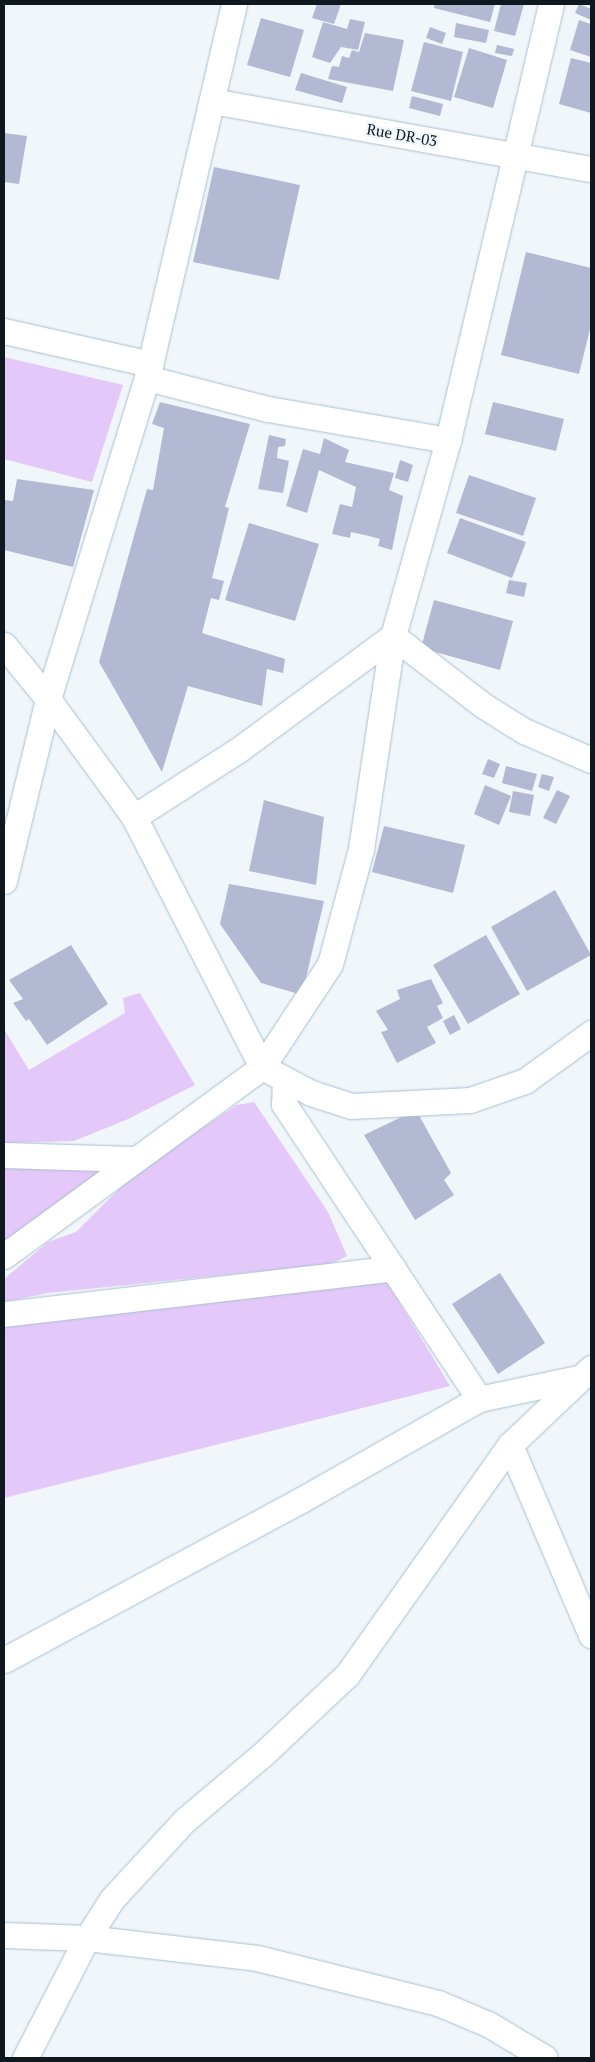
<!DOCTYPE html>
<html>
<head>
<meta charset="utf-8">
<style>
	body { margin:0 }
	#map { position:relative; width:595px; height:2062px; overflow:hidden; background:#f1f6fa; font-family:"PT Serif",serif }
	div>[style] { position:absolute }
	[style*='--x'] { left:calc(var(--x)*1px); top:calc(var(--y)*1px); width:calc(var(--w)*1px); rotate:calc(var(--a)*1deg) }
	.green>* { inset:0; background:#e4c8f9 }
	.building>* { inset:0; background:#b3b9d3 }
	.roads { filter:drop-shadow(0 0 1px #a7c0d3) drop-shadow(0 0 1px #a7c0d3) }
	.minor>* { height:25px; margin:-12.5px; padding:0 12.5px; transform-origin:12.5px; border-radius:12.5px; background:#fff }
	span { translate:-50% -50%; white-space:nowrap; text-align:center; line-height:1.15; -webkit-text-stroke:5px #f1f6fa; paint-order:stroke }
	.street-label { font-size:15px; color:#0f181f }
	.frame { position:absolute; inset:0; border:5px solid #0f181f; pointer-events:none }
</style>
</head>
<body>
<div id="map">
	<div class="green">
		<div style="clip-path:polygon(4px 357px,123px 385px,92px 482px,4px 459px)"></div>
		<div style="clip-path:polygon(140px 993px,195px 1085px,126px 1120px,74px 1141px,4px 1143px,4px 1029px,29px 1070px,125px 1013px,123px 998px)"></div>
		<div style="clip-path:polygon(254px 1102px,328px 1212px,347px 1256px,331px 1264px,48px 1293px,4px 1302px,4px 1279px,48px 1242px,76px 1232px,136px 1172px,237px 1105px)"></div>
		<div style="clip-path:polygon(4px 1161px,111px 1164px,4px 1248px)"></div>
		<div style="clip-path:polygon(387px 1282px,450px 1386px,4px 1498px,4px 1326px)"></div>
	</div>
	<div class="building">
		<div style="clip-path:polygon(317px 4px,341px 4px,334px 24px,312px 18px)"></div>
		<div style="clip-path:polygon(435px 4px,495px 4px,490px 22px,434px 8px)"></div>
		<div style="clip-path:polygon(501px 4px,524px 4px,515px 36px,494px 31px)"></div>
		<div style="clip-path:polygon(579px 4px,591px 9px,591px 20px,575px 13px)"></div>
		<div style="clip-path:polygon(261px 18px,304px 30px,290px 77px,247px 65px)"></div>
		<div style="clip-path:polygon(350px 19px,365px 22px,358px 50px,341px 47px,330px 63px,312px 57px,323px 22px,347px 29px)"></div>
		<div style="clip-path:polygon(579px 20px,591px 24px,591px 57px,570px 50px)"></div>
		<div style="clip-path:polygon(456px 23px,489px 30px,486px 43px,454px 37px)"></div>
		<div style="clip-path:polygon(430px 27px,446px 33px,442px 44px,426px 38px)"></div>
		<div style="clip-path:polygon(365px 33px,404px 40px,393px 91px,328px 79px,332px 66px,339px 67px,342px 56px,349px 58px,352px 50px,359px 52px)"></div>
		<div style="clip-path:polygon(424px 42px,463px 52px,451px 101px,411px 91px)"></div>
		<div style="clip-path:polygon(497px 45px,514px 49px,512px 56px,495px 53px)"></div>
		<div style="clip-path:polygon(469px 48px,507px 60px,493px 108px,454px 97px)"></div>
		<div style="clip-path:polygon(571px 58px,591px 63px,591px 113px,559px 104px)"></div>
		<div style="clip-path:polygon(301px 73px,347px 87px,342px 103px,295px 90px)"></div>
		<div style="clip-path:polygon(412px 96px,443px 104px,440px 116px,409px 108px)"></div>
		<div style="clip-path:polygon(4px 133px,27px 136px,19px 184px,4px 182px)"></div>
		<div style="clip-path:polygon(214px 167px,300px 185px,279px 280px,193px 262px)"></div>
		<div style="clip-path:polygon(526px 252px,591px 268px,591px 325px,579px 374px,501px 355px)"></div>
		<div style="clip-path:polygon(160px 402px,250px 424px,225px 507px,229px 508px,212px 578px,224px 581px,219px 600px,211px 598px,202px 633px,285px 659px,283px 673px,267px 669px,262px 706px,188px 686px,162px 772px,99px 662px,147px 489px,153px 490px,164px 428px,152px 424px)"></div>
		<div style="clip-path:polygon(493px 402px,564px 419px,556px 451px,485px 434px)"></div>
		<div style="clip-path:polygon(269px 435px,286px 439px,285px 446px,278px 447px,277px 458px,289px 461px,283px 493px,258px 489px)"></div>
		<div style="clip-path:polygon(324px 438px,349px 450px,345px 462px,394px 473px,389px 490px,403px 496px,392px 550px,378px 546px,380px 539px,369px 536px,351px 532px,350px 538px,332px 534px,340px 504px,352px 507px,356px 487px,319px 470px,307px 513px,286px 506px,303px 449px,320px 454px)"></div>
		<div style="clip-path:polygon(400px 460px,413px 465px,408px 482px,395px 478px)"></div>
		<div style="clip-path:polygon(469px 475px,536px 498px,523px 536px,456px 513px)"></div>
		<div style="clip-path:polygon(17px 479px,94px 490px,73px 567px,4px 550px,4px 500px,13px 501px)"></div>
		<div style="clip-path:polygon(460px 518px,526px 542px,512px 578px,447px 553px)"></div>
		<div style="clip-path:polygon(249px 523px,319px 544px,295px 621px,225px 600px)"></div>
		<div style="clip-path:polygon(509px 580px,527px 583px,524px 597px,506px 593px)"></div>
		<div style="clip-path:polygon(434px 600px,513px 621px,500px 670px,421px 648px)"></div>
		<div style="clip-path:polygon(488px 759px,500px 764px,494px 778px,482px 774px)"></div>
		<div style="clip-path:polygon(506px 766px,537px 774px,532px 791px,502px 783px)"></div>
		<div style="clip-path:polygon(542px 774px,554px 777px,549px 791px,538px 787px)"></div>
		<div style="clip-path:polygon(485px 785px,511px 796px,499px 825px,474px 814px)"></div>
		<div style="clip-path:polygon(557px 790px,570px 796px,556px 824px,543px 818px)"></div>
		<div style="clip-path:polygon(513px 791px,534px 795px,530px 816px,509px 812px)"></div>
		<div style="clip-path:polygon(264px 800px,324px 817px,316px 885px,249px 871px)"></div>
		<div style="clip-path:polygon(384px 826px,465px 845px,453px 893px,372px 872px)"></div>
		<div style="clip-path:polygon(229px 884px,324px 901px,302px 995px,261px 983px,220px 924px)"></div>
		<div style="clip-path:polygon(555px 890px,591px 955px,527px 991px,491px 927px)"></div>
		<div style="clip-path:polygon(486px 935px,520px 994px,468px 1024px,433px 965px)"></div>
		<div style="clip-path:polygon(71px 945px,108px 1004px,47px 1045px,29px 1019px,26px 1021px,13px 1003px,23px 999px,9px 980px)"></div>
		<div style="clip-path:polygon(431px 979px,443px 1003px,437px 1006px,443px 1018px,427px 1027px,436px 1043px,397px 1063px,381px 1032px,388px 1030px,376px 1011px,400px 999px,397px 990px)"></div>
		<div style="clip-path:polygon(454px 1015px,461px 1029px,450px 1035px,443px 1021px)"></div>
		<div style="clip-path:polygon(416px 1110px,451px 1173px,444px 1180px,454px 1195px,415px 1220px,364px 1135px)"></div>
		<div style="clip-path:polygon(500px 1273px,545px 1343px,498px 1374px,452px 1304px)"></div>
	</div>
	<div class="roads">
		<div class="minor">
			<div style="--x:212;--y:101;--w:385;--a:10.2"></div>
			<div style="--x:4;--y:331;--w:150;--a:12.7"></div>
			<div style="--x:147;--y:378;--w:125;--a:14.4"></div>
			<div style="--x:268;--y:409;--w:183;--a:9.8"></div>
			<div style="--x:4;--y:645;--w:70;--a:50.8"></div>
			<div style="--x:48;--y:699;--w:146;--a:53.9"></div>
			<div style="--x:134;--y:817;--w:281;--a:62.9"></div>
			<div style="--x:262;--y:1067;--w:55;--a:28"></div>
			<div style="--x:311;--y:1093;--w:42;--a:18"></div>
			<div style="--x:351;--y:1106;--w:119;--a:-2.9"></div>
			<div style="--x:470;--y:1100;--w:58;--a:-19.1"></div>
			<div style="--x:525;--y:1081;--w:82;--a:-36"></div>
			<div style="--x:134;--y:817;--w:122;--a:-32.7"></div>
			<div style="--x:237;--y:751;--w:194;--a:-36.4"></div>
			<div style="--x:393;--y:636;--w:115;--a:37.6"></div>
			<div style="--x:484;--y:706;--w:47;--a:32"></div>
			<div style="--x:524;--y:731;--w:73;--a:23.4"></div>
			<div style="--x:4;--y:881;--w:187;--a:-76.4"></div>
			<div style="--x:48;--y:699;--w:336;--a:-72.9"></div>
			<div style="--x:147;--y:378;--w:384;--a:-76.9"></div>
			<div style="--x:285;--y:1079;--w:25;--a:92"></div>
			<div style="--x:284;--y:1104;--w:354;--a:56.5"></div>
			<div style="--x:4;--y:1155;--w:128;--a:1.8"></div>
			<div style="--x:4;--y:1256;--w:320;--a:-36.2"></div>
			<div style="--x:262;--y:1067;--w:123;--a:-56.6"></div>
			<div style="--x:330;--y:964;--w:119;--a:-74.9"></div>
			<div style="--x:361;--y:849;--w:215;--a:-81.5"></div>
			<div style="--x:393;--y:636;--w:204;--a:-74.3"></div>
			<div style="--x:448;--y:440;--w:448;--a:-76.7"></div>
			<div style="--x:4;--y:1314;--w:392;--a:-6.7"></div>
			<div style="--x:510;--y:1445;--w:207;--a:66.9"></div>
			<div style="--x:4;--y:1660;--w:337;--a:-28.3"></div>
			<div style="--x:301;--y:1500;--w:205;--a:-29.6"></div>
			<div style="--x:479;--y:1399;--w:101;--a:-12"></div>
			<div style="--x:4;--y:1935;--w:83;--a:2.1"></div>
			<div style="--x:87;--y:1938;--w:171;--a:6.7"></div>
			<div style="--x:257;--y:1958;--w:187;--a:14"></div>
			<div style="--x:438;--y:2003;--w:54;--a:22.8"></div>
			<div style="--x:488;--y:2024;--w:66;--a:30.8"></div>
			<div style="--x:25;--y:2058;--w:135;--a:-62.7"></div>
			<div style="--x:87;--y:1938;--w:46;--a:-57.3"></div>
			<div style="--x:112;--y:1899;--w:108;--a:-47.3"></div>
			<div style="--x:185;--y:1820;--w:101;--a:-40.2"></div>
			<div style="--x:262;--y:1755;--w:117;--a:-43.3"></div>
			<div style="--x:347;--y:1675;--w:282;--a:-54.7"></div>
			<div style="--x:510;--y:1445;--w:112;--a:-43.5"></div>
		</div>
	</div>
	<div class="street-label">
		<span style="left:402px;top:135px;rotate:10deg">Rue DR-03</span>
	</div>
	<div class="frame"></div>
</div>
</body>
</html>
